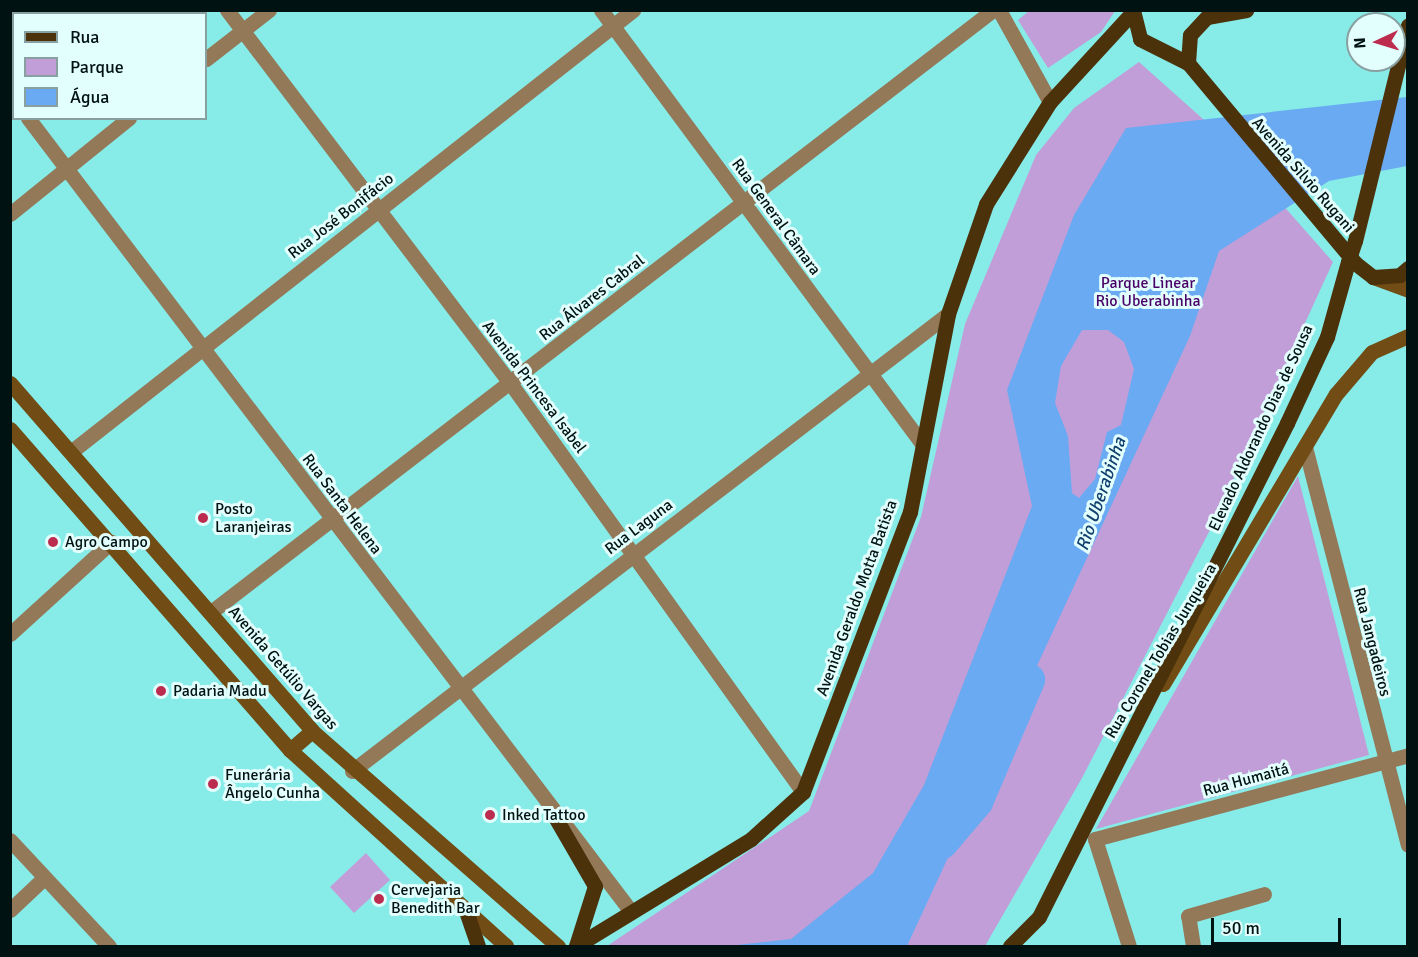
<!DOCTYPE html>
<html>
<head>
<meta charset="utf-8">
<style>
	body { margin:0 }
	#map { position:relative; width:1418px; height:957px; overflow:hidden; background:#87ebe8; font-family:Signika,sans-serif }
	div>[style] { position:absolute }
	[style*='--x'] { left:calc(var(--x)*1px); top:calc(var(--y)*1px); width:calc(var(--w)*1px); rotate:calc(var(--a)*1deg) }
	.green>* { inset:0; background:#c29ed8 }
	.water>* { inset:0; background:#69aaf2 }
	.river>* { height:32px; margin:-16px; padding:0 16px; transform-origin:16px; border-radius:16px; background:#69aaf2 }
	.minor>* { height:15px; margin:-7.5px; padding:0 7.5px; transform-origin:7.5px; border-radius:7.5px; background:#947959 }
	.secondary>* { height:15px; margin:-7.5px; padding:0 7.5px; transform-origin:7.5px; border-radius:7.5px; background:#714c14 }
	.primary>* { height:15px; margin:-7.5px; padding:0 7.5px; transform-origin:7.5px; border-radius:7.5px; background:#4c320b }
	.primary-bridge>* { height:15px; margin:-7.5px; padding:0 7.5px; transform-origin:7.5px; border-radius:7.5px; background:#4c320b }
	.dots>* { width:16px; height:16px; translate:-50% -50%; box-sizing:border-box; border:3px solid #e3fffd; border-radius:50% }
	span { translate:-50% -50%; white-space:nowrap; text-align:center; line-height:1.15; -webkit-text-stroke:6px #e3fffd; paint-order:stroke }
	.street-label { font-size:16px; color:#001211 }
	.park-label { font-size:16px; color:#4a0066 }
	.poi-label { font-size:16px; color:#001211 }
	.left { translate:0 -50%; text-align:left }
	.water-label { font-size:18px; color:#123f6d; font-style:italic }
	.frame { position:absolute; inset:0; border:12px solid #001211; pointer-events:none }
	.legend { position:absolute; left:12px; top:12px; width:195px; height:108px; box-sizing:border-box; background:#e3fffd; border:2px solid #88a09f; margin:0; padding:8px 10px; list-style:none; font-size:18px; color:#001211 }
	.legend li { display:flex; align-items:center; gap:12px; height:30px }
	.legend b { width:30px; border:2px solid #88a09f }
	.north { position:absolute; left:1346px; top:12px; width:60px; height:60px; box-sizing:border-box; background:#e3fffd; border:2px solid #88a09f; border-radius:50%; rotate:266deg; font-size:16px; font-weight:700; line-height:24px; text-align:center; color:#001211 }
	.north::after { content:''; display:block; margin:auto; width:21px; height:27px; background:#bc2c4f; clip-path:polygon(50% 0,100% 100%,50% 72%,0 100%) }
	.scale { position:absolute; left:1211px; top:918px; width:130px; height:27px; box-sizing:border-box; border:3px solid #001211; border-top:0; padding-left:8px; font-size:18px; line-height:21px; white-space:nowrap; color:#001211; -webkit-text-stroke:4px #e3fffd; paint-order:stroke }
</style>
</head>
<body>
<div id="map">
	<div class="green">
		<div style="clip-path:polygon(1029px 11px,1029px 10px,1115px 11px,1101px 32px,1048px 68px,1018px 20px)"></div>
		<div style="clip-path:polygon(1139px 62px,1222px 136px,1333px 262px,1212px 526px,1082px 778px,985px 946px,607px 946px,809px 811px,921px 517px,965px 324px,1036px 155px,1074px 108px)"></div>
		<div style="clip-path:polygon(1298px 476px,1369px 755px,1096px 829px)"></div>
		<div style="clip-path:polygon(366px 853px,390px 880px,354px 913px,330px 887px)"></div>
	</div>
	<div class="water">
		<div style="clip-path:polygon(evenodd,1407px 97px,1407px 166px,1329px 181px,1219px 251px,1190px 336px,907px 946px,728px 946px,791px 939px,873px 873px,924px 785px,1032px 506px,1007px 390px,1074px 215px,1126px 128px,1407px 97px,1082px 330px,1108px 330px,1124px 342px,1134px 369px,1121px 425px,1107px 432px,1095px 479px,1079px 498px,1072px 493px,1068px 436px,1055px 403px,1061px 366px,1082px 330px)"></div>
	</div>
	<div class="river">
		<div style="--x:942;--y:843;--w:54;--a:-49.5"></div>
		<div style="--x:977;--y:802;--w:133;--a:-66.9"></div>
	</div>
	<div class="minor">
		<div style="--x:227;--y:10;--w:470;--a:52.8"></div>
		<div style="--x:511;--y:384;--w:502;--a:54.41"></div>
		<div style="--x:601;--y:10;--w:541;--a:53.49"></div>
		<div style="--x:999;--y:10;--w:105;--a:61"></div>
		<div style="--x:206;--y:59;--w:80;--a:-37.9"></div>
		<div style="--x:10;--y:96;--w:5;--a:37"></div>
		<div style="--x:28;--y:118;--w:993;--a:52.77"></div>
		<div style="--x:10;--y:214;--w:153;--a:-38.9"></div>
		<div style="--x:1305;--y:447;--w:411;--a:75.5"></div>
		<div style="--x:72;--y:451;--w:714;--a:-38.17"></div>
		<div style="--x:211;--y:612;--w:987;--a:-37.59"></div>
		<div style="--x:10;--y:634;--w:137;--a:-42.3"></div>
		<div style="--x:352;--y:771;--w:751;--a:-37.48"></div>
		<div style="--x:1095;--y:839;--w:324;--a:-15"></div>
		<div style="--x:1095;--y:839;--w:112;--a:72.4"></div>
		<div style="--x:10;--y:840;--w:145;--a:47"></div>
		<div style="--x:10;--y:910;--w:47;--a:-43.3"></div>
		<div style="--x:1193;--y:946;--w:30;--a:-99"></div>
		<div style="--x:1188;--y:916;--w:79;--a:-16.1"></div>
	</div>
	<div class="secondary">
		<div style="--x:1373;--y:277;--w:37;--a:20"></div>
		<div style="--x:10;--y:383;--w:461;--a:49"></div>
		<div style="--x:312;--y:731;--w:327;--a:41.2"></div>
		<div style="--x:10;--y:429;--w:426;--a:48.9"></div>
		<div style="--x:290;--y:750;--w:292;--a:42.2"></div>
		<div style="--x:1163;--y:684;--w:338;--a:-59.2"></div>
		<div style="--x:1336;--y:394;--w:55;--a:-49.4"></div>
		<div style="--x:1372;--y:352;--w:39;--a:-24"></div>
		<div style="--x:290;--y:750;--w:29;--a:-41"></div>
	</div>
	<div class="primary">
		<div style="--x:1133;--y:10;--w:30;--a:76"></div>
		<div style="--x:1140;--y:39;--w:54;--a:26.6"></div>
		<div style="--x:1207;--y:17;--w:40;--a:-10"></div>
		<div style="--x:1188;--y:63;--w:261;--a:50.1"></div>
		<div style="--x:1355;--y:263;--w:23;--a:38"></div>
		<div style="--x:1373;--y:277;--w:27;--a:-4"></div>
		<div style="--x:1400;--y:275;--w:11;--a:-41"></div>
		<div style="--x:1188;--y:63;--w:28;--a:-86"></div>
		<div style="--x:1190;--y:35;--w:25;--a:-47"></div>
		<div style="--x:1355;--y:241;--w:222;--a:-76.2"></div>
		<div style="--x:555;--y:817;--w:80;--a:59.9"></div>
		<div style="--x:595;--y:886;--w:63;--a:107.6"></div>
		<div style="--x:467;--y:914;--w:34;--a:71"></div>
		<div style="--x:576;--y:946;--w:205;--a:-31.4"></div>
		<div style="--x:751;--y:839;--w:70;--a:-42.1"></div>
		<div style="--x:803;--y:792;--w:300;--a:-69.1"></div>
		<div style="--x:910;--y:512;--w:202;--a:-79.1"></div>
		<div style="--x:948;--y:314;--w:116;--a:-70.9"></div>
		<div style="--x:986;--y:204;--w:120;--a:-57.9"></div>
		<div style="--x:1050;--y:102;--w:120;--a:-47.4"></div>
		<div style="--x:1010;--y:946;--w:41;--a:-45"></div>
		<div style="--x:1039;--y:917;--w:553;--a:-63.34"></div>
		<div style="--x:1287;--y:423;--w:95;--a:-65.1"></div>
		<div style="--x:1327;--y:337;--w:78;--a:-74.4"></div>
	</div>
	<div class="primary-bridge">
		<div style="--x:1348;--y:262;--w:22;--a:-72"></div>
	</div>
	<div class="dots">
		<div style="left:203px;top:518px;background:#bc2c4f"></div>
		<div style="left:53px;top:542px;background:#bc2c4f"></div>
		<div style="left:161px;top:691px;background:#bc2c4f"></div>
		<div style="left:213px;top:784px;background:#bc2c4f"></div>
		<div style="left:490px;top:815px;background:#bc2c4f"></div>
		<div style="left:379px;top:899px;background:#bc2c4f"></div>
	</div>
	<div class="street-label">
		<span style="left:1303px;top:175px;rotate:49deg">Avenida Silvio Rugani</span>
		<span style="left:341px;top:216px;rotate:-38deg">Rua José Bonifácio</span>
		<span style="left:776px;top:217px;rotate:54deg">Rua General Câmara</span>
		<span style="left:592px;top:298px;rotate:-38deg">Rua Álvares Cabral</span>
		<span style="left:534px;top:387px;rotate:53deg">Avenida Princesa Isabel</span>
		<span style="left:1261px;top:428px;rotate:-65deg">Elevado Aldorando Dias de Sousa</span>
		<span style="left:342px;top:504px;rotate:53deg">Rua Santa Helena</span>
		<span style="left:639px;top:527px;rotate:-37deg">Rua Laguna</span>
		<span style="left:857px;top:598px;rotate:-70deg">Avenida Geraldo Motta Batista</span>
		<span style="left:1372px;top:642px;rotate:76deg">Rua Jangadeiros</span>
		<span style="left:1161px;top:651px;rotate:-59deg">Rua Coronel Tobias Junqueira</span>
		<span style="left:283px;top:668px;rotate:49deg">Avenida Getúlio Vargas</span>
		<span style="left:1246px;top:780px;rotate:-15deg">Rua Humaitá</span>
	</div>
	<div class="park-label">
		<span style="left:1148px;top:292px">Parque Linear<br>Rio Uberabinha</span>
	</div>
	<div class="poi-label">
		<span class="left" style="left:215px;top:518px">Posto<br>Laranjeiras</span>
		<span class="left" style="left:65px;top:542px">Agro Campo</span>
		<span class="left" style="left:173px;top:691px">Padaria Madu</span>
		<span class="left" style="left:225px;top:784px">Funerária<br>Ângelo Cunha</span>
		<span class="left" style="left:502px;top:815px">Inked Tattoo</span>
		<span class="left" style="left:391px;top:899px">Cervejaria<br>Benedith Bar</span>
	</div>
	<div class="water-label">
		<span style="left:1101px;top:494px;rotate:-71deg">Rio Uberabinha</span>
	</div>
	<div class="frame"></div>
	<ul class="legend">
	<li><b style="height:8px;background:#4c320b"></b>Rua</li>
	<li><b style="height:16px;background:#c29ed8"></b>Parque</li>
	<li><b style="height:16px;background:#69aaf2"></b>Água</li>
	</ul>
	<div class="north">N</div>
	<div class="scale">50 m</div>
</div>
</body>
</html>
